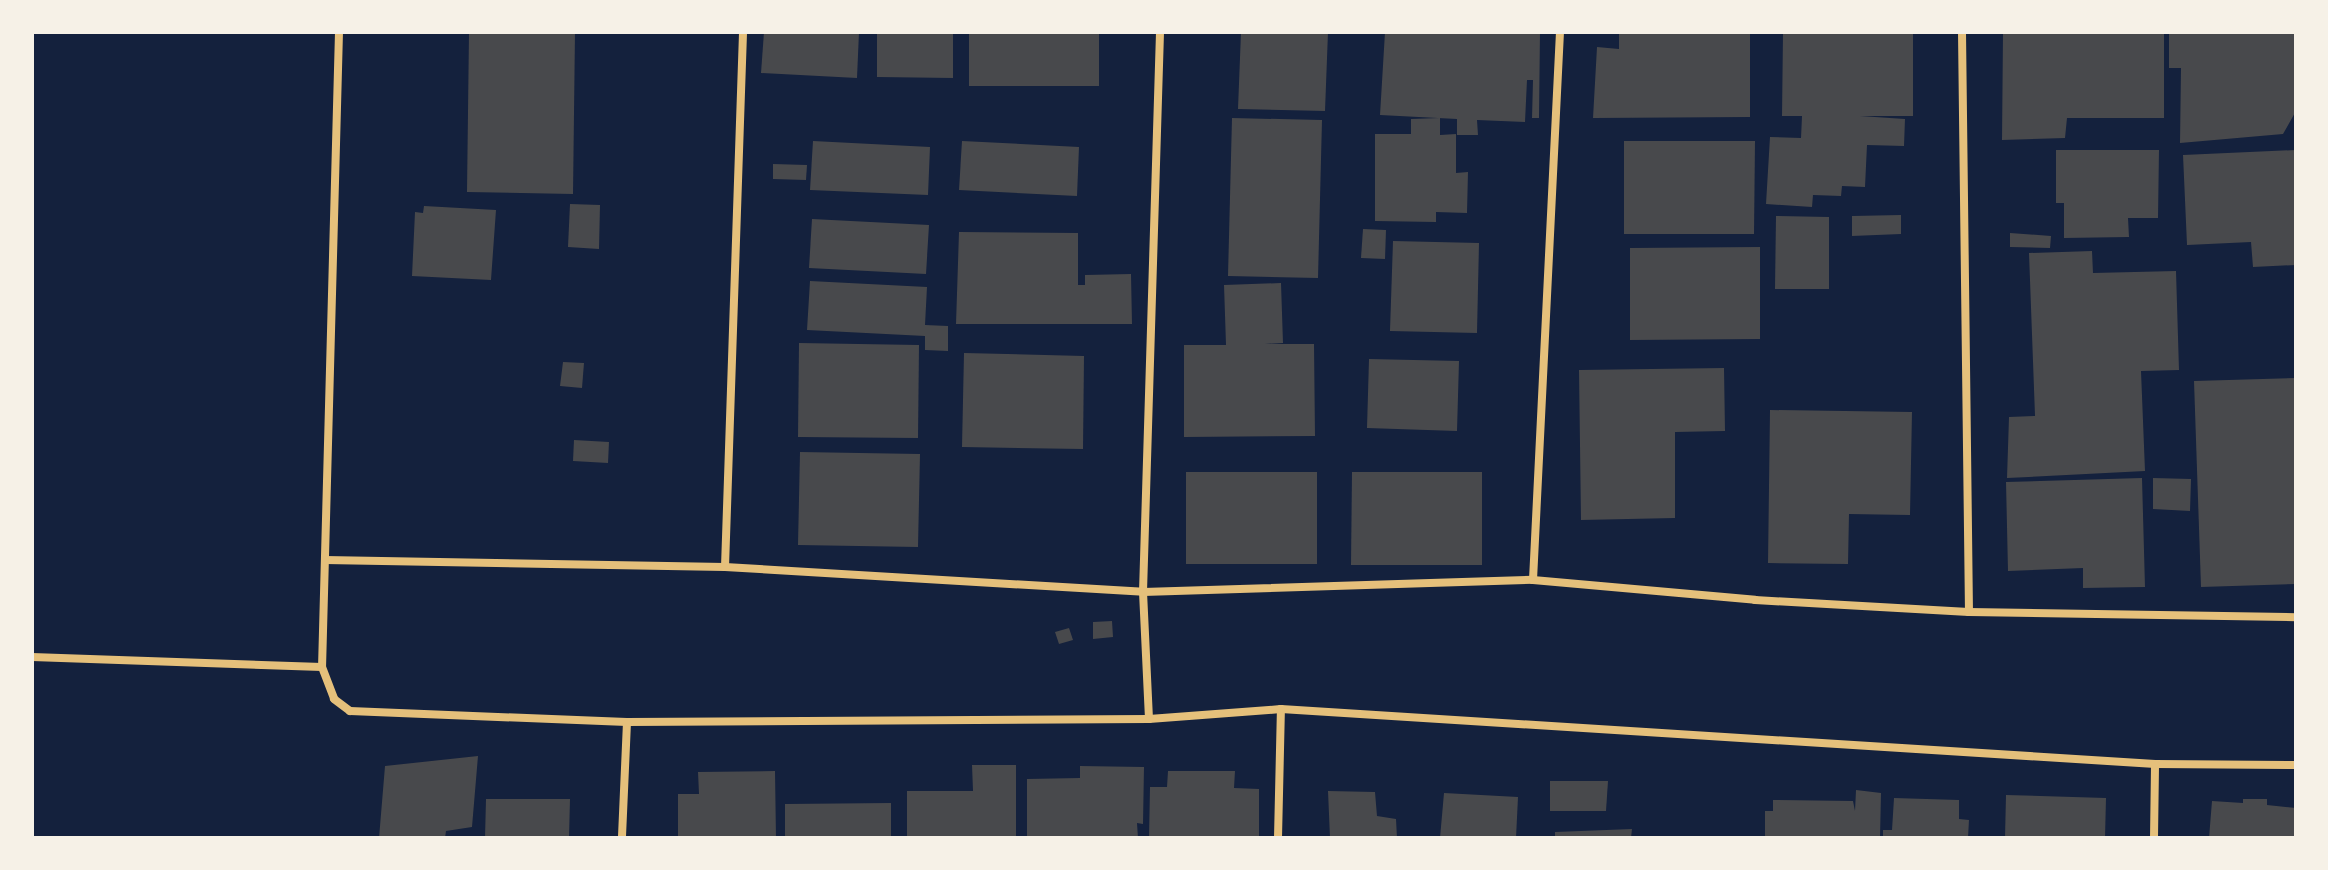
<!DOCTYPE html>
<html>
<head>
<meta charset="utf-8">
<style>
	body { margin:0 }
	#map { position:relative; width:2328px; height:870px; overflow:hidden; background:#14213d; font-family:Lato,sans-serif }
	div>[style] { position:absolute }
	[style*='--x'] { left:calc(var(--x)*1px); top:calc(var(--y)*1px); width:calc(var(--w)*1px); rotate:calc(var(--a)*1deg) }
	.building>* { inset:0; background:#48494c }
	.minor>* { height:8px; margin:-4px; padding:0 4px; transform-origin:4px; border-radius:4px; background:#e5c07b }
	span { translate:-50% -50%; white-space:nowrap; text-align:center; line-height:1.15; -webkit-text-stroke:8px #f6f1e7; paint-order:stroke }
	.frame { position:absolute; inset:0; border:34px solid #f6f1e7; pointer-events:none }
</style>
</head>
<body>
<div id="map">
	<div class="building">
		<div style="clip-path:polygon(469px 32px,575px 32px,573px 194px,467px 192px)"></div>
		<div style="clip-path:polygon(764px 32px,859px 32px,857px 78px,761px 73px)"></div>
		<div style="clip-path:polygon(877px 32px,953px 32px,953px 78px,877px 77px)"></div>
		<div style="clip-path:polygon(969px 32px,1099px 32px,1099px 86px,969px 86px)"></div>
		<div style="clip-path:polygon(1241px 32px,1328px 32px,1325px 111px,1238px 109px)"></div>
		<div style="clip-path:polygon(1385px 32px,1540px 32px,1539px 118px,1532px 118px,1533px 80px,1527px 80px,1525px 122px,1477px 120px,1478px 135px,1457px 135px,1457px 119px,1380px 115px)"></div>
		<div style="clip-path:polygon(1619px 32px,1750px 32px,1750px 117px,1593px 118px,1597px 47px,1619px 49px)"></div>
		<div style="clip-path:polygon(1783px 32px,1913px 32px,1913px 116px,1860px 116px,1905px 119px,1904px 146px,1867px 145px,1865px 187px,1842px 186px,1841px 196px,1813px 195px,1812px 207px,1766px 204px,1770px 137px,1801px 138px,1802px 116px,1782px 116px)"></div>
		<div style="clip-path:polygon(2003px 32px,2164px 32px,2164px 118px,2067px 118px,2065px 138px,2002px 140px)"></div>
		<div style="clip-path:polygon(2169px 32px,2296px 32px,2296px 111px,2283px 134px,2180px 143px,2181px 68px,2169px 68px)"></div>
		<div style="clip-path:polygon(1232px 118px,1322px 120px,1318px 278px,1228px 276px)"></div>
		<div style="clip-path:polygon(1440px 118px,1440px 135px,1456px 134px,1456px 173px,1468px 172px,1467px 213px,1436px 212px,1436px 222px,1375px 221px,1375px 134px,1411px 134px,1411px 119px)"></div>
		<div style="clip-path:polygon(813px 141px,930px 147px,928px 195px,810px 190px)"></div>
		<div style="clip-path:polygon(962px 141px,1079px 147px,1077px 196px,959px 190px)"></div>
		<div style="clip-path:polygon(1624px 141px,1755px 141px,1754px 234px,1624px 234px)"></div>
		<div style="clip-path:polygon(2056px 150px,2159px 150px,2158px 218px,2128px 218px,2129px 237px,2064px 238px,2064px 203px,2056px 203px)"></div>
		<div style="clip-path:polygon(2296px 150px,2296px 265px,2253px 267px,2251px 242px,2187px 245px,2183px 155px)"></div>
		<div style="clip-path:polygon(773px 164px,807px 165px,806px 180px,773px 179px)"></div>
		<div style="clip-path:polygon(570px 204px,600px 205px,599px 249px,568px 247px)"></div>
		<div style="clip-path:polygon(424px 206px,496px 210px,491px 280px,412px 276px,415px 212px,423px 213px)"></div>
		<div style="clip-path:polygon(1901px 215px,1901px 234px,1852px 236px,1852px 216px)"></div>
		<div style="clip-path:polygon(1776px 216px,1829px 217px,1829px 289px,1775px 289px)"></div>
		<div style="clip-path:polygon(812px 219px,929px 225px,926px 274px,809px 268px)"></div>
		<div style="clip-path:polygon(1363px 229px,1386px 230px,1385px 259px,1361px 258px)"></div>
		<div style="clip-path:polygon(959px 232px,1078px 233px,1078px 285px,1085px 285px,1085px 275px,1131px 274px,1132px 324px,956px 324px)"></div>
		<div style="clip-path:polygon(2010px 233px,2051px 236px,2050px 248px,2010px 247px)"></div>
		<div style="clip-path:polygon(1393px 241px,1479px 243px,1477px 333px,1390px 331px)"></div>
		<div style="clip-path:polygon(1760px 247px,1760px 339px,1630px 340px,1630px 248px)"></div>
		<div style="clip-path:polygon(2092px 251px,2093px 273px,2176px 271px,2179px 370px,2141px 371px,2145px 471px,2007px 478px,2009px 417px,2035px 416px,2029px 253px)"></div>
		<div style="clip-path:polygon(810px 281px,927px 287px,925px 325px,948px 326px,948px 351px,925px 350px,925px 336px,807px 330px)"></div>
		<div style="clip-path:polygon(1281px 283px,1283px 343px,1265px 344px,1314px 344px,1315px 436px,1184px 437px,1184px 345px,1226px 345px,1224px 285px)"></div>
		<div style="clip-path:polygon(799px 343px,919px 345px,918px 438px,798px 437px)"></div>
		<div style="clip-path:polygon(964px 353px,1084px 356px,1083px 449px,962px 447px)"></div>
		<div style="clip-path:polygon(1369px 359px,1459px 361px,1457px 431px,1367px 428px)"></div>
		<div style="clip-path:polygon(563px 362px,584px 363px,582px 388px,560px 386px)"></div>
		<div style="clip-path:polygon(1724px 368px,1725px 431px,1675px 432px,1675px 518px,1581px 520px,1579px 370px)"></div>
		<div style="clip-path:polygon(2296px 378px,2296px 584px,2201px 587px,2194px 381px)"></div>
		<div style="clip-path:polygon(1770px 410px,1912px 412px,1910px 515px,1849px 514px,1848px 564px,1768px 563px)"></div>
		<div style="clip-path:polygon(574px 440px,609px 442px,608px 463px,573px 461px)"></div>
		<div style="clip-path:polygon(800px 452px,920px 454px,918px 547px,798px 545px)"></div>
		<div style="clip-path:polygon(1186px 472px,1317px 472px,1317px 564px,1186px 564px)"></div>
		<div style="clip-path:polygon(1352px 472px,1482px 472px,1482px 565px,1351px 565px)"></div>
		<div style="clip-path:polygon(2142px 478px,2145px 587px,2083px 588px,2083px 568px,2008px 571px,2006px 482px)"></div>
		<div style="clip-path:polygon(2153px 478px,2191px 479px,2190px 511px,2153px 509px)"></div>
		<div style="clip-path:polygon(1112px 621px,1113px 637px,1093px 639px,1093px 622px)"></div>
		<div style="clip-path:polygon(1069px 628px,1073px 640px,1059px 644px,1055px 632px)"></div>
		<div style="clip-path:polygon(478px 756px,472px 827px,446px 831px,445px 838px,379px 838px,385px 766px)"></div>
		<div style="clip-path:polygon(972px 765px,1016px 765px,1016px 838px,907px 838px,907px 791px,973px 791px)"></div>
		<div style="clip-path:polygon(1080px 766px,1144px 767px,1143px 824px,1137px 823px,1138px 838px,1027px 838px,1027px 779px,1080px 778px)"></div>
		<div style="clip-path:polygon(775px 771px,776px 838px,678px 838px,678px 794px,699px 794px,698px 772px)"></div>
		<div style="clip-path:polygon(1168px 771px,1235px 771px,1234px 788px,1259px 789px,1259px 838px,1149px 838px,1150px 787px,1167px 787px)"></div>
		<div style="clip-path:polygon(1550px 781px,1608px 781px,1606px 811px,1550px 811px)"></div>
		<div style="clip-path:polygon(1856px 790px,1881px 793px,1880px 838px,1765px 838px,1765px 811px,1773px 811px,1773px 800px,1853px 801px,1855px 811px)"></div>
		<div style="clip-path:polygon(1328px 791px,1375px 792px,1377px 816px,1396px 819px,1397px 838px,1330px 838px)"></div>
		<div style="clip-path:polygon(1444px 793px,1518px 797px,1516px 838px,1440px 838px)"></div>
		<div style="clip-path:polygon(2006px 795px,2106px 798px,2105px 838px,2005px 838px)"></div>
		<div style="clip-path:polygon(1894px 798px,1959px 800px,1959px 819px,1969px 820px,1968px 838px,1883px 838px,1883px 830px,1892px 830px)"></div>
		<div style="clip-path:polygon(486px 799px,570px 799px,569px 838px,485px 838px)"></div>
		<div style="clip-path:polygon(2243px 799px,2267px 799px,2267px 805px,2296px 808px,2296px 838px,2209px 838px,2212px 801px,2243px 803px)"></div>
		<div style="clip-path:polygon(891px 803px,891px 838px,785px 838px,785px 804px)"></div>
		<div style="clip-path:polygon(1632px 829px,1631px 838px,1555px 838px,1555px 832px)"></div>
	</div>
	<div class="minor">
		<div style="--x:339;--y:32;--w:635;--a:91.53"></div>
		<div style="--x:322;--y:667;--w:34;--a:69"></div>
		<div style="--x:334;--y:699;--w:20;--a:37"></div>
		<div style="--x:350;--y:711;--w:277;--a:2.3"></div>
		<div style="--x:627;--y:722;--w:116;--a:92.5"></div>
		<div style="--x:1962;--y:32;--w:580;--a:89.31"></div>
		<div style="--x:325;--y:560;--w:400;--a:1"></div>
		<div style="--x:725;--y:567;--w:419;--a:3.4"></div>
		<div style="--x:1143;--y:592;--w:390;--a:-1.8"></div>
		<div style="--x:1533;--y:580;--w:223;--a:5.1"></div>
		<div style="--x:1755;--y:600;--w:214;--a:3.2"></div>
		<div style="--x:1969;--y:612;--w:327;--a:0.9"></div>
		<div style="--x:725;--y:567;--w:535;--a:-88.07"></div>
		<div style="--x:1533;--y:580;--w:549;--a:-87.18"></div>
		<div style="--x:32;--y:657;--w:290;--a:2"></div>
		<div style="--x:1149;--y:719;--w:127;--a:-92.7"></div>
		<div style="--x:1143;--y:592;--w:560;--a:-88.26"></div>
		<div style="--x:627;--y:722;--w:522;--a:-0.33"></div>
		<div style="--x:1149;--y:719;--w:132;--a:-4.3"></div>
		<div style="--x:1281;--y:709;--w:876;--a:3.6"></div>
		<div style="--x:2155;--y:764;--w:141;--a:0.4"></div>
		<div style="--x:1278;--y:838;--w:129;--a:-88.7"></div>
		<div style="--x:2154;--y:838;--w:74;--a:-89.2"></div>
	</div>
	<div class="frame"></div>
</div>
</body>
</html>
